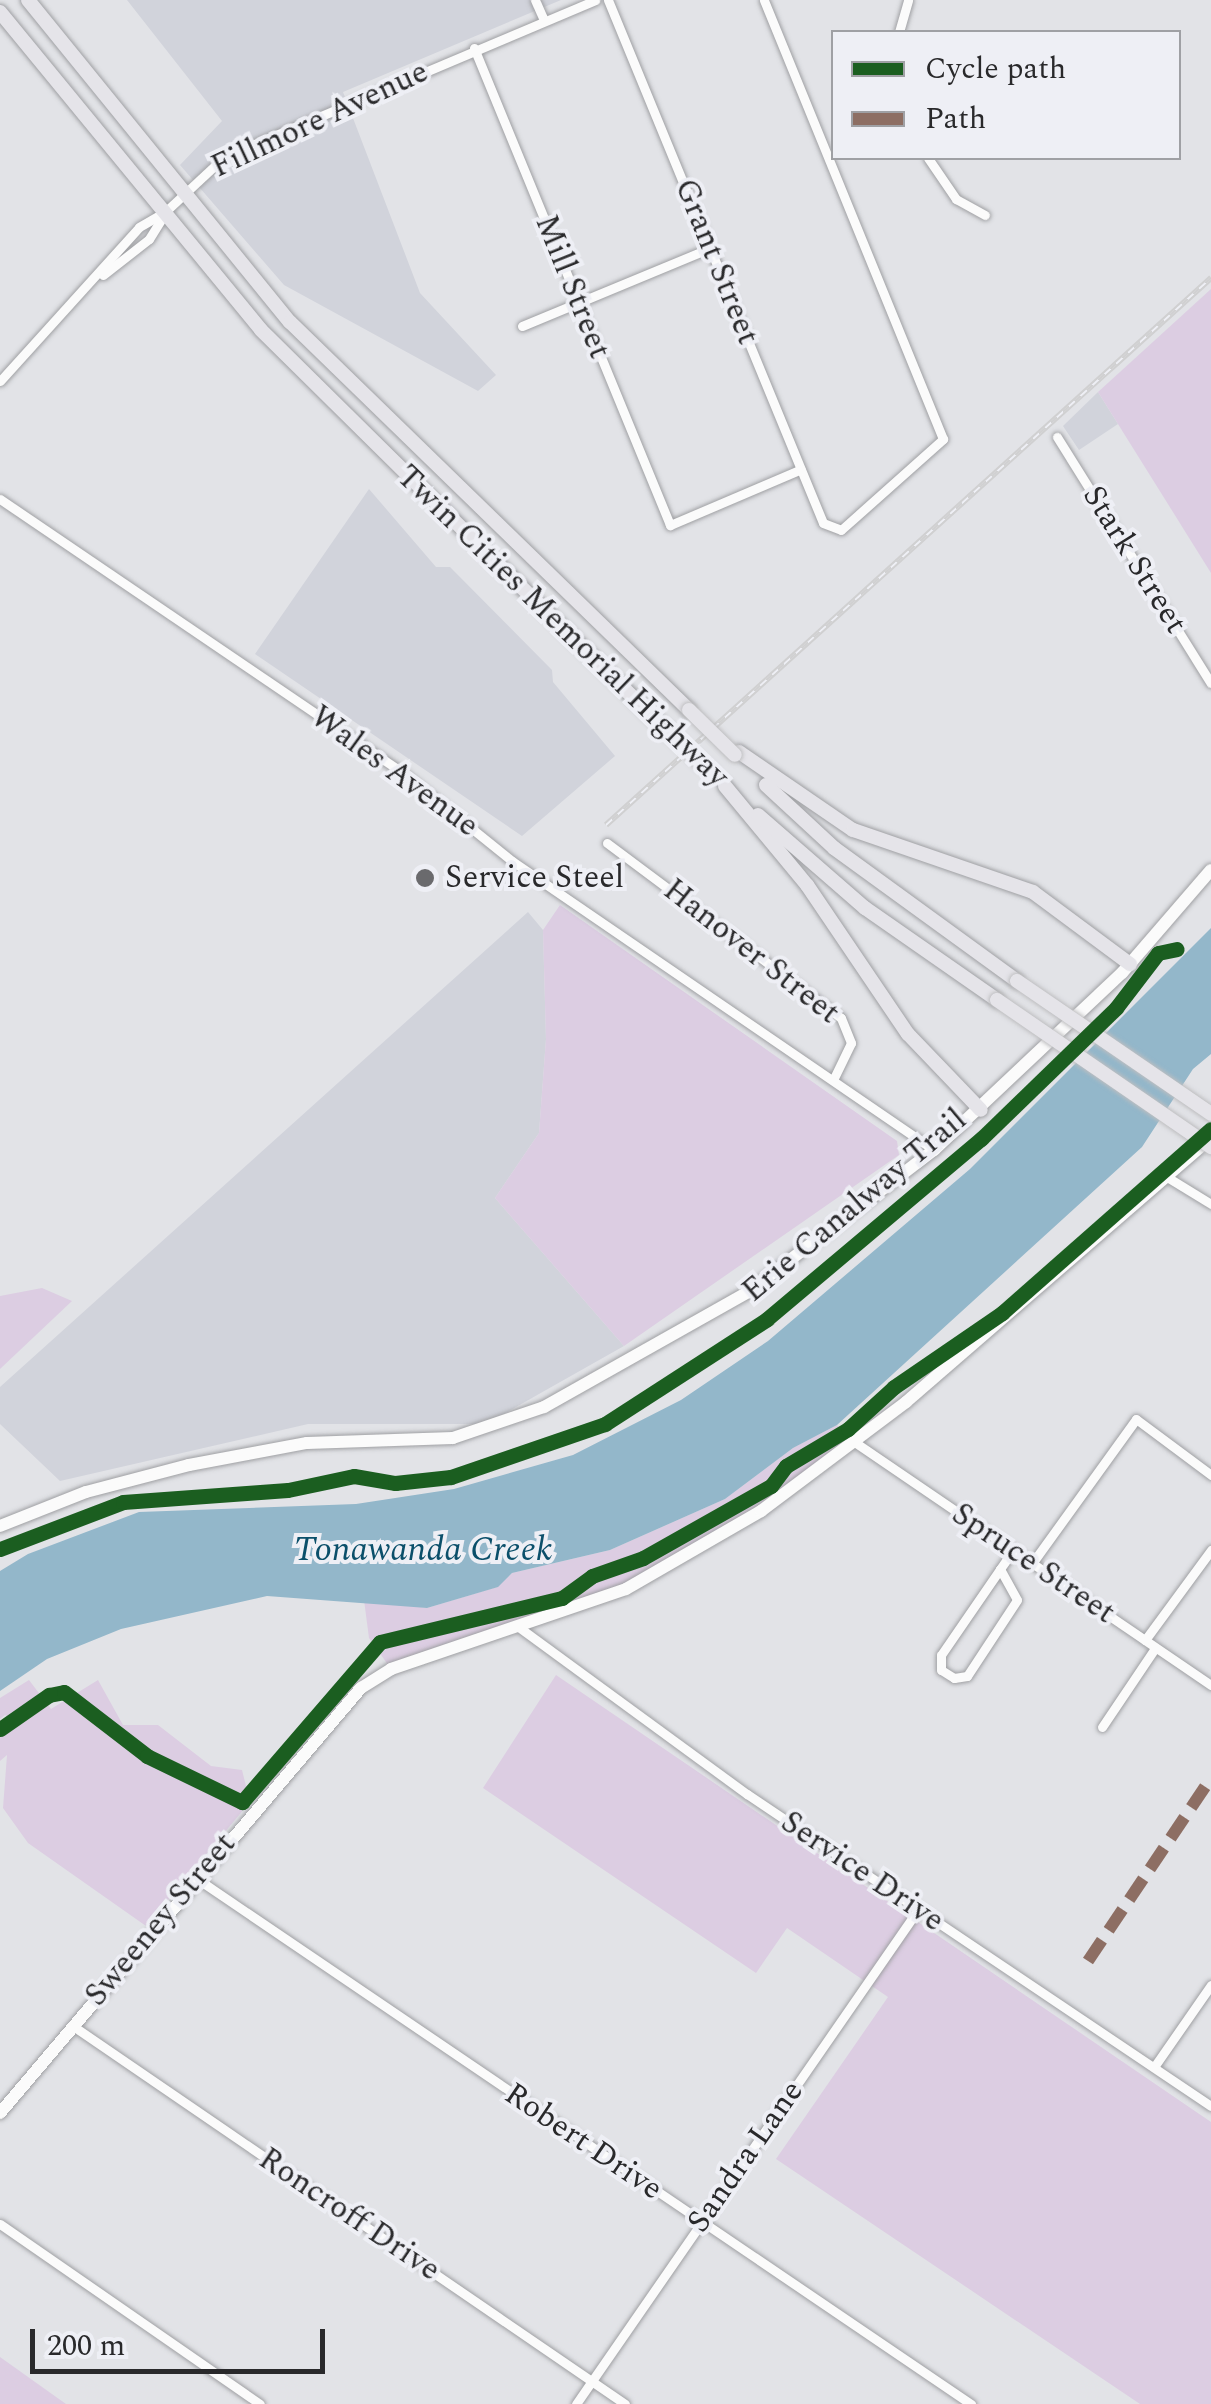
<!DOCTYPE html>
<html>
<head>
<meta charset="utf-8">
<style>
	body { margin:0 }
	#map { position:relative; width:1211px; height:2404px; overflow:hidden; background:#e2e3e7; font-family:Spectral,serif }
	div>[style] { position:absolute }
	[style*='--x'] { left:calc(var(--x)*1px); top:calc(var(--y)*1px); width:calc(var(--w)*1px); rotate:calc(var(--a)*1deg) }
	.built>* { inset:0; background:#d1d3db }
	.green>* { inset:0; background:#dccde2 }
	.water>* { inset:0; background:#93b7ca }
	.roads { filter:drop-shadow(0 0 2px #9fa0a3) drop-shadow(0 0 2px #9fa0a3) }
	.street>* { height:9px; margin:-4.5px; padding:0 4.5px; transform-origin:4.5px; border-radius:4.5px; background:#fbfbfb }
	.secondary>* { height:12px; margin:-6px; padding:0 6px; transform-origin:6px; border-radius:6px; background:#fbfbfb }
	.primary>* { height:14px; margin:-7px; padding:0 7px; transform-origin:7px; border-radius:7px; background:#e5e4e9 }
	.rail>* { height:6px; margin-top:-3px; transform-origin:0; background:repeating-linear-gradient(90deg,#eeeff5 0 8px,#d0d0d1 0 16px); box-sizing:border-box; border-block:2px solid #d0d0d1 }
	.bridges { filter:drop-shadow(0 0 2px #bebec0) drop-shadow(0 0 2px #bebec0) }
	.primary-bridge>* { height:14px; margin:-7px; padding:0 7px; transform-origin:7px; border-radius:7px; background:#e5e4e9 }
	.quiet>* { height:12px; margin-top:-6px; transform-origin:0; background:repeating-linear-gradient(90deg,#8d6e63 0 25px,transparent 0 37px) }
	.cycleway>* { height:15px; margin:-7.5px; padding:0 7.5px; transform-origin:7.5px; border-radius:7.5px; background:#1b5e20 }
	.dots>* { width:28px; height:28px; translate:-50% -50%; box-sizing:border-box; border:5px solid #eeeff5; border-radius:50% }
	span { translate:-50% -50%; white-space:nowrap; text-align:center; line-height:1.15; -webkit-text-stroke:8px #eeeff5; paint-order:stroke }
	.street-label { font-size:32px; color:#29292b }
	.poi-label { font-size:32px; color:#29292b }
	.left { translate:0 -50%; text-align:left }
	.water-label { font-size:35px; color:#0b4f6a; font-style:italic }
	.legend { position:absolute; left:831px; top:30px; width:350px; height:130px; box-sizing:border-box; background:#eeeff5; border:2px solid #9fa0a4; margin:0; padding:12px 18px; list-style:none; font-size:30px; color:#29292b }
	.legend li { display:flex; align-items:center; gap:20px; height:50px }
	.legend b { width:50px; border:2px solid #9fa0a4 }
	.scale { position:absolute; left:30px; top:2329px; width:295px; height:45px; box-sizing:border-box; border:5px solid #29292b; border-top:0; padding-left:12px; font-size:30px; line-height:35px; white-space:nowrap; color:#29292b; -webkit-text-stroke:8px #eeeff5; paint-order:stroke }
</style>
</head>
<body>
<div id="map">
	<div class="built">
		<div style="clip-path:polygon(127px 0,561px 0,343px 92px,420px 293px,496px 375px,478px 391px,284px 285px,180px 165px,222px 121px)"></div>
		<div style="clip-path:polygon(1098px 392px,1118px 424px,1079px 450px,1063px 426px)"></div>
		<div style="clip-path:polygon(369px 489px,436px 567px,450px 567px,552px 670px,553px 682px,615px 756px,522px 836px,255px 654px)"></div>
		<div style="clip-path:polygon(528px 912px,543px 930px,546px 1039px,539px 1133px,495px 1198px,624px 1346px,486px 1424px,308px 1424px,60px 1481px,0 1424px,0 1387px)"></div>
	</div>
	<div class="green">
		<div style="clip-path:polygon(1211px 289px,1211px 573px,1098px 392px)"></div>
		<div style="clip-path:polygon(560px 905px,897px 1141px,899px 1155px,624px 1346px,495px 1198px,539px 1133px,546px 1039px,543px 930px)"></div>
		<div style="clip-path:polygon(42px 1288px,72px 1301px,0 1369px,0 1296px)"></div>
		<div style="clip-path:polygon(837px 1425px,856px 1443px,687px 1559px,539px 1622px,391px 1669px,369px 1638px,364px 1600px,427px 1608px,497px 1587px,512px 1573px,610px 1550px,725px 1499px,793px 1448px)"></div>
		<div style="clip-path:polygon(556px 1675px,1211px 2122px,1211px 2404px,1140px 2404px,776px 2159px,888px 1997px,787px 1928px,756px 1973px,483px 1788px)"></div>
		<div style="clip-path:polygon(29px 1680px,51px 1709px,98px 1680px,123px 1725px,158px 1725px,211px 1766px,242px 1770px,250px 1802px,146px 1926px,28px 1843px,3px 1808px,7px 1755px,0 1761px,0 1737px,17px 1722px,5px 1715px,0 1719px,0 1698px)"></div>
		<div style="clip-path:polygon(0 2357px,66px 2404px,0 2404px)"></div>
	</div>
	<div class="water">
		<div style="clip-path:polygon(1211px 928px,1211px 1054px,1193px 1069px,1142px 1147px,837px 1425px,793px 1448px,725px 1499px,610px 1550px,512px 1573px,498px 1587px,427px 1608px,267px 1596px,121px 1629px,47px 1659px,0 1691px,0 1571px,28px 1554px,139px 1512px,356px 1504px,454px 1489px,573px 1455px,681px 1400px,768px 1341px,970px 1169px)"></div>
	</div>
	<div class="roads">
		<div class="street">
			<div style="--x:535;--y:0;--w:22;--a:66"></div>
			<div style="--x:608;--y:0;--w:565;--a:67.65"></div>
			<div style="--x:823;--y:523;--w:19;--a:21"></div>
			<div style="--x:841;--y:530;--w:137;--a:-41.7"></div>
			<div style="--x:943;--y:439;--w:474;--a:-112.2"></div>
			<div style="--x:899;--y:32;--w:33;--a:-74"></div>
			<div style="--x:474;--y:48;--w:516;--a:67.66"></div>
			<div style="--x:670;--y:525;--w:142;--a:-23.1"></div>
			<div style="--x:928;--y:158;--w:50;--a:55.7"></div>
			<div style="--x:956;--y:199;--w:33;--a:29"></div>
			<div style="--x:103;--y:275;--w:58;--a:-38"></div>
			<div style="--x:149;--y:239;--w:31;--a:-58"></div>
			<div style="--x:522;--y:326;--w:204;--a:-22.5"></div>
			<div style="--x:0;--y:381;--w:207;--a:-47.9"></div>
			<div style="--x:139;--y:227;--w:30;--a:-30"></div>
			<div style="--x:165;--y:212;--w:81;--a:-43"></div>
			<div style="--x:224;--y:157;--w:403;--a:-22.9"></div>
			<div style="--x:1057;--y:437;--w:290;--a:58"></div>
			<div style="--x:0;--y:499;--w:487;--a:34.2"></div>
			<div style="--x:403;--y:773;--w:140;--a:38.9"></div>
			<div style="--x:512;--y:861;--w:511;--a:34.4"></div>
			<div style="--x:607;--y:843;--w:292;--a:36.8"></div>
			<div style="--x:841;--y:1018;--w:27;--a:68"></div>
			<div style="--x:851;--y:1043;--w:41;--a:115.9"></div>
			<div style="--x:1167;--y:1177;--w:52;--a:31.5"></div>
			<div style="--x:856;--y:1443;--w:430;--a:34.3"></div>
			<div style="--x:1033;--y:1562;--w:176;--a:-54.2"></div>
			<div style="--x:1136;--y:1419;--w:94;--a:36.7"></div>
			<div style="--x:1000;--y:1569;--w:35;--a:61"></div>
			<div style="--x:1017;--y:1600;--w:91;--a:123.3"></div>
			<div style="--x:967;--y:1676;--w:13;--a:171"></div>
			<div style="--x:954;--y:1678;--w:15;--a:-148"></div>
			<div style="--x:941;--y:1670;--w:15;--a:-90"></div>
			<div style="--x:941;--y:1655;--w:104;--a:-55.5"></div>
			<div style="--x:1000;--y:1569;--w:24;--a:-55"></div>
			<div style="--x:520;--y:1628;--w:281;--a:36.2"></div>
			<div style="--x:747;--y:1794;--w:559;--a:33.92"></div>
			<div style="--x:1145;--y:1640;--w:112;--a:-53.7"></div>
			<div style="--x:1102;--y:1727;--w:95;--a:-56.1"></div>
			<div style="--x:196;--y:1878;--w:937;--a:34.17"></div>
			<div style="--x:73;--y:2026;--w:669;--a:34.4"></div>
			<div style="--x:1154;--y:2067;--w:100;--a:-55.2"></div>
			<div style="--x:0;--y:2224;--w:316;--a:34.7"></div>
			<div style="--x:576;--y:2404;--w:599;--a:-55.33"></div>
		</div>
		<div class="secondary">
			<div style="--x:0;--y:1526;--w:92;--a:-21.6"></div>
			<div style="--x:86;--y:1492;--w:106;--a:-14.7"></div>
			<div style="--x:189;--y:1465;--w:120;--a:-10.6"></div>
			<div style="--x:307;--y:1443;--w:146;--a:-2"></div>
			<div style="--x:453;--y:1438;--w:96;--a:-18.8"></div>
			<div style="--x:544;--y:1407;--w:234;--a:-29.4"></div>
			<div style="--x:748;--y:1292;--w:234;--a:-37.4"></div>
			<div style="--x:934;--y:1150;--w:258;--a:-43.3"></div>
			<div style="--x:1122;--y:973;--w:136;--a:-49.2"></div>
			<div style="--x:0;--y:2113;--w:558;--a:-49.66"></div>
			<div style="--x:361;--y:1688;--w:36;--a:-32"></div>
			<div style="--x:391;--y:1669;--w:248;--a:-18.8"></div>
			<div style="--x:626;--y:1589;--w:156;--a:-30"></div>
			<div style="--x:761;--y:1511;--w:181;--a:-36.9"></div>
			<div style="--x:906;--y:1402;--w:403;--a:-40.9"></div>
		</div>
		<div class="primary">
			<div style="--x:28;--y:0;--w:415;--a:50.9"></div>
			<div style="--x:290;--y:322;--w:557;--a:44.2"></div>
			<div style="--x:0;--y:12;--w:411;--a:50.6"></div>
			<div style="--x:261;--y:330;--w:569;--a:44.64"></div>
			<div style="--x:739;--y:752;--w:138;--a:34.4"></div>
			<div style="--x:853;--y:830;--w:190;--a:19"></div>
			<div style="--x:1033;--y:892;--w:121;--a:36.6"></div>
			<div style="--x:766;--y:785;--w:93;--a:42.8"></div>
			<div style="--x:834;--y:848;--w:226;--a:36"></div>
			<div style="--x:725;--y:786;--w:129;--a:50.4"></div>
			<div style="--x:807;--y:885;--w:180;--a:55.9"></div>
			<div style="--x:908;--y:1034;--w:105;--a:46.2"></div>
			<div style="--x:758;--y:815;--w:142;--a:41"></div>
			<div style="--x:865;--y:908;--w:161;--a:34.9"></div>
		</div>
	</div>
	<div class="rail">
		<div style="--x:606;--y:825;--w:816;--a:-42.12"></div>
	</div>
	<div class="bridges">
		<div class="primary-bridge">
			<div style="--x:689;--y:710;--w:64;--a:44.4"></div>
			<div style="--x:666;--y:730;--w:64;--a:43.1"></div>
			<div style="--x:1017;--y:981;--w:235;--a:34.4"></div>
			<div style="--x:997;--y:1000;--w:260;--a:34.5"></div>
		</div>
	</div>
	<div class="quiet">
		<div style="--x:1088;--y:1961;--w:220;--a:-56.1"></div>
	</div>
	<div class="cycleway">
		<div style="--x:0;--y:1549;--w:132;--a:-20.9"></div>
		<div style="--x:123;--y:1502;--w:165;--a:-4.2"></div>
		<div style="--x:288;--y:1490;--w:67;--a:-12"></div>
		<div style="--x:354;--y:1476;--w:42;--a:9.7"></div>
		<div style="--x:395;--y:1483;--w:56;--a:-6.1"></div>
		<div style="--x:451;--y:1477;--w:163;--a:-19"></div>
		<div style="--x:605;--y:1424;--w:193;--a:-32.9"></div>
		<div style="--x:767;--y:1319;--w:280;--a:-40.1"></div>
		<div style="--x:981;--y:1139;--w:188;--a:-44.1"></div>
		<div style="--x:1116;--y:1008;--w:69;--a:-52.6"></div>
		<div style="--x:1158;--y:953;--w:19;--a:-12"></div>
		<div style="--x:0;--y:1729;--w:60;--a:-34.8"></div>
		<div style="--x:49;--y:1695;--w:15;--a:-11"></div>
		<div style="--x:64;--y:1692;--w:105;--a:37.6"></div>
		<div style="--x:147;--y:1756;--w:106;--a:25.8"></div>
		<div style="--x:242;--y:1802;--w:211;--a:-49.2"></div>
		<div style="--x:380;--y:1642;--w:187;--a:-13.6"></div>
		<div style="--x:562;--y:1598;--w:37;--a:-36"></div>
		<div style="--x:592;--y:1576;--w:54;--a:-19.4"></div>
		<div style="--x:643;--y:1558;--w:147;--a:-29.4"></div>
		<div style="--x:771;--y:1486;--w:25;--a:-53"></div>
		<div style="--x:786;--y:1466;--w:72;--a:-30.8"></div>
		<div style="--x:848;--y:1429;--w:62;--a:-42.4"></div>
		<div style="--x:894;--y:1387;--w:131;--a:-34.4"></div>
		<div style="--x:1002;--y:1313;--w:278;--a:-41.4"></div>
	</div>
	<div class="dots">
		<div style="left:425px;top:878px;background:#6a6a6d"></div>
	</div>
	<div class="street-label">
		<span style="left:320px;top:120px;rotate:-25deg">Fillmore Avenue</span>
		<span style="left:716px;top:262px;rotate:68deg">Grant Street</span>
		<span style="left:572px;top:287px;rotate:68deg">Mill Street</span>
		<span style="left:1134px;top:560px;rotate:58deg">Stark Street</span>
		<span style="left:562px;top:627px;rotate:44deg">Twin Cities Memorial Highway</span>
		<span style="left:394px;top:772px;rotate:36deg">Wales Avenue</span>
		<span style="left:751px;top:952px;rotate:38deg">Hanover Street</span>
		<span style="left:855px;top:1206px;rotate:-40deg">Erie Canalway Trail</span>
		<span style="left:1033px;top:1564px;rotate:34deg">Spruce Street</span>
		<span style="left:862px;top:1872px;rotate:34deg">Service Drive</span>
		<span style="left:161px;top:1920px;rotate:-50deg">Sweeney Street</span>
		<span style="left:583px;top:2142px;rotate:34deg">Robert Drive</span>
		<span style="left:746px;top:2157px;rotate:-55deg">Sandra Lane</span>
		<span style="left:349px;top:2215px;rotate:34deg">Roncroff Drive</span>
	</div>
	<div class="poi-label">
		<span class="left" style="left:445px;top:878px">Service Steel</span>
	</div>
	<div class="water-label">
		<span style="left:423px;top:1550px">Tonawanda Creek</span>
	</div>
	<ul class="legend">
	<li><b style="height:12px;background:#1b5e20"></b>Cycle path</li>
	<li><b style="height:12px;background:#8d6e63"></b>Path</li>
	</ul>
	<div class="scale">200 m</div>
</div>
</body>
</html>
